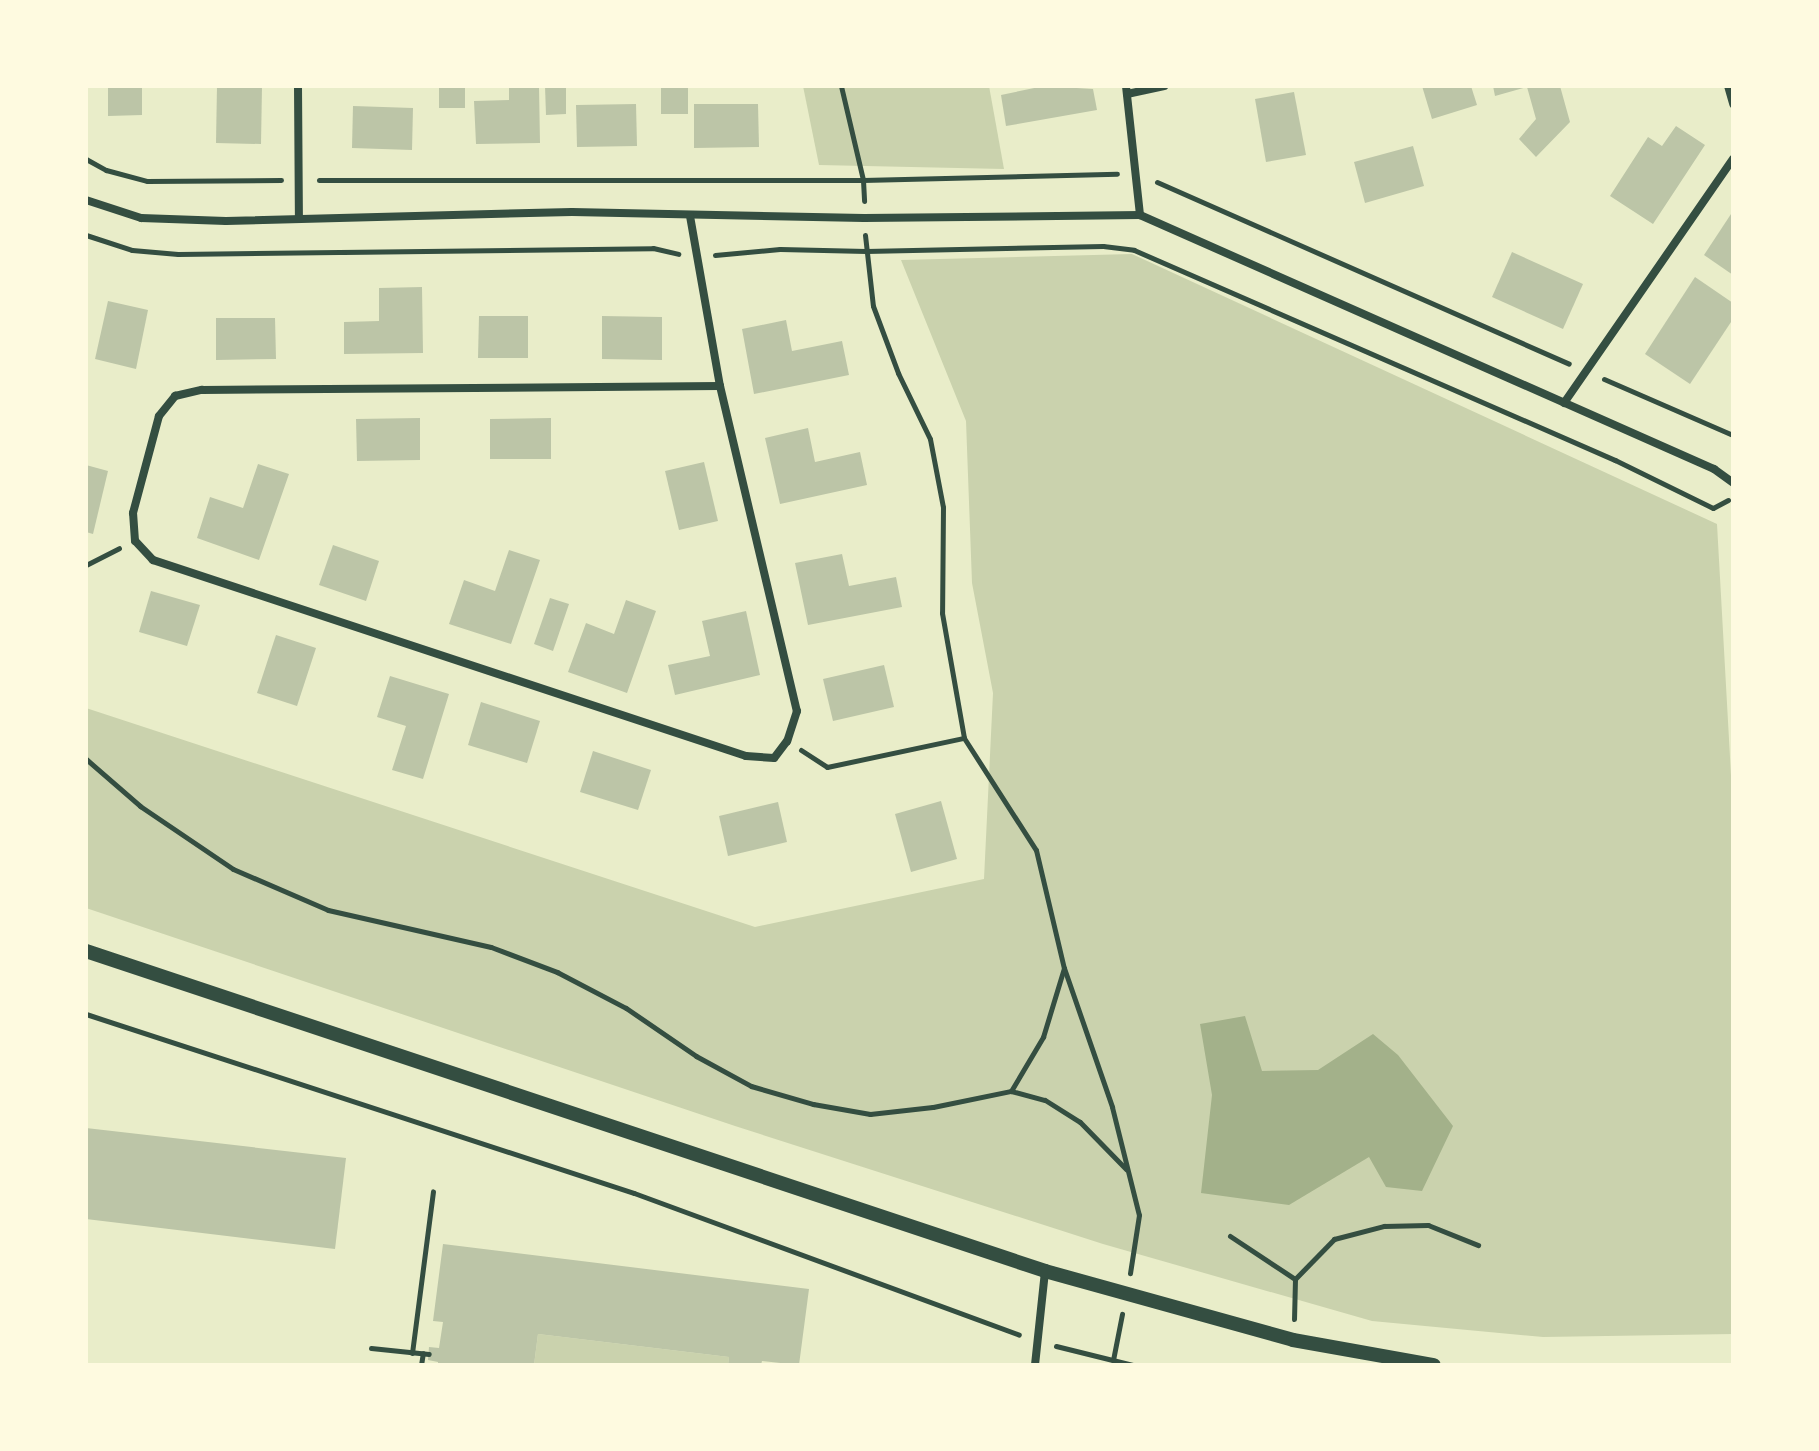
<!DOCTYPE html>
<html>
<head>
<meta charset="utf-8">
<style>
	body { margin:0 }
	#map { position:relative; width:1819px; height:1451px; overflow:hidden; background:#e9edc9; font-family:"Varela Round",sans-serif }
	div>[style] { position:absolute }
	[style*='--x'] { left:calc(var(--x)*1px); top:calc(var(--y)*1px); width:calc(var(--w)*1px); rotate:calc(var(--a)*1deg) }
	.green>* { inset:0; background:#cad2ad }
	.water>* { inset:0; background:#a3b18a }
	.building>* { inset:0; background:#bcc5a7 }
	.path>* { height:5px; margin:-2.5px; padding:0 2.5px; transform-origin:2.5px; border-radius:2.5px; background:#344e41 }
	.minor>* { height:8px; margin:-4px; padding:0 4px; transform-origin:4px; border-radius:4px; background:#344e41 }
	.tertiary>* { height:14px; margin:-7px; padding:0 7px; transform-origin:7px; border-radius:7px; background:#344e41 }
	span { translate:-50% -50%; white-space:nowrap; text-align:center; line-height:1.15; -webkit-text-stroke:6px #fefae0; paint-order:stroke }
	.frame { position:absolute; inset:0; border:88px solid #fefae0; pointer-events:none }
</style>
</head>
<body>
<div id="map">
	<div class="green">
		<div style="clip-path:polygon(803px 86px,989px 86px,1004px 169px,819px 165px)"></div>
		<div style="clip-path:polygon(1132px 254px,1717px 524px,1733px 811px,1733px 1334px,1543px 1337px,1372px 1321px,1103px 1244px,735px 1126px,86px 908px,86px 708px,755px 927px,984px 879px,993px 693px,972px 583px,966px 421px,901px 260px)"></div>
		<div style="clip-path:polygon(538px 1334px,729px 1357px,728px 1365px,534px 1365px)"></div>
	</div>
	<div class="water">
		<div style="clip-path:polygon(1245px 1016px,1262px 1071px,1318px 1070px,1373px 1034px,1398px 1055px,1453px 1126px,1422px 1191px,1386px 1187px,1369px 1157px,1289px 1205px,1201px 1193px,1212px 1095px,1200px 1024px)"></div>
	</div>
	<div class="building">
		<div style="clip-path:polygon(108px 86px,142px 86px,142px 115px,108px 116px)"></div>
		<div style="clip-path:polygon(217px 86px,262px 86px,261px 144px,216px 143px)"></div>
		<div style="clip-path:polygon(439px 86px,465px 86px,465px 108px,439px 108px)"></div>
		<div style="clip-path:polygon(509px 86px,539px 86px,540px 143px,476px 144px,474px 101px,509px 100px)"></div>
		<div style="clip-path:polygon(545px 86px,566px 86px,566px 114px,546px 115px)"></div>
		<div style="clip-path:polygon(661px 86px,688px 86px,688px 114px,661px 114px)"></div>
		<div style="clip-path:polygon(1044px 86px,1093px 89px,1097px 110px,1006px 126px,1001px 95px)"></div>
		<div style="clip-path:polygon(1422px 86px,1471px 86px,1477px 105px,1432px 119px)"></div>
		<div style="clip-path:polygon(1493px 86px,1560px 86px,1570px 122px,1536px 157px,1519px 139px,1536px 119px,1527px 87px,1495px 96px)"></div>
		<div style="clip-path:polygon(1294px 92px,1306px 155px,1266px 162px,1255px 99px)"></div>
		<div style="clip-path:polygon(636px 104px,637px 146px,577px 147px,576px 105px)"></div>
		<div style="clip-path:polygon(694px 104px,758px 104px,759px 147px,694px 148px)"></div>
		<div style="clip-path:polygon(353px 106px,413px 108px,412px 150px,352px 148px)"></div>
		<div style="clip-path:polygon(1676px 126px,1705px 145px,1653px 224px,1610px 196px,1648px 137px,1662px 146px)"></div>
		<div style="clip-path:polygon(1413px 146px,1424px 186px,1365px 203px,1354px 162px)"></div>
		<div style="clip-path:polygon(1733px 211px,1733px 275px,1704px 255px)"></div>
		<div style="clip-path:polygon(1512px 252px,1583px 284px,1563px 329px,1492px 297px)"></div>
		<div style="clip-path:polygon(1695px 277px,1733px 303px,1733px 319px,1690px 384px,1645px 354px)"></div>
		<div style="clip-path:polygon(422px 287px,423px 353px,344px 354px,344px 322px,379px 321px,379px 288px)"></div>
		<div style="clip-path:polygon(108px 301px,148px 310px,136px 369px,95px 359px)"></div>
		<div style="clip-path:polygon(479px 316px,528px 316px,528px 358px,478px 358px)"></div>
		<div style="clip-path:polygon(602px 316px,662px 317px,662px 360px,602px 359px)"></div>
		<div style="clip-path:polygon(216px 318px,275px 318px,276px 359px,216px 360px)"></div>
		<div style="clip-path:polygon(786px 320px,792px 351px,842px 341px,849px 375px,754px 394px,742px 329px)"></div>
		<div style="clip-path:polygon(420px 418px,420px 460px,357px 461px,356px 419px)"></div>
		<div style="clip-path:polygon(551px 418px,551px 459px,490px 459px,490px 419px)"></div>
		<div style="clip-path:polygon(808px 428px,815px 462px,860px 452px,867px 485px,780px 504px,765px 438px)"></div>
		<div style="clip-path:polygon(704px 462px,718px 521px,679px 530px,665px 471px)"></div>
		<div style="clip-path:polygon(258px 464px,289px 474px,259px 560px,197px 538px,210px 497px,243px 508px)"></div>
		<div style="clip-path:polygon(86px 465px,108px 471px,93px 534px,86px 532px)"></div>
		<div style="clip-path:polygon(333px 545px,379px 561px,366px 601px,319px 585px)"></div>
		<div style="clip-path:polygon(509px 550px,540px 560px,511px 644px,449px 624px,464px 580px,495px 591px)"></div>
		<div style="clip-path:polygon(842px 554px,849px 586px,896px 577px,902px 607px,808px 625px,795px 563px)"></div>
		<div style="clip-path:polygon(151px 591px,200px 605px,187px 646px,139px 632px)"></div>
		<div style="clip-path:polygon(550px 598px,569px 604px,553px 651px,534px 644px)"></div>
		<div style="clip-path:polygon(626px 600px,656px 611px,627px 693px,568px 672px,586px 623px,614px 634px)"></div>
		<div style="clip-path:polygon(746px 611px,760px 675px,675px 695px,668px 665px,710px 656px,702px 621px)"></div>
		<div style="clip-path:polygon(276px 635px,316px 648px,297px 706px,257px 693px)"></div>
		<div style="clip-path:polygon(884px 665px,894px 707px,833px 721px,823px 679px)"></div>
		<div style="clip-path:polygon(390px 676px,449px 694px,423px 779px,392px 770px,406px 726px,377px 717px)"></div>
		<div style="clip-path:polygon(481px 702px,540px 721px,527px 763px,468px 745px)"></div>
		<div style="clip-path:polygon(593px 751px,651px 770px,638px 810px,580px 792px)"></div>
		<div style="clip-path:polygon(941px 801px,957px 859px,911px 872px,895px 814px)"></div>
		<div style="clip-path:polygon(778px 802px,787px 842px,728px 856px,719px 816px)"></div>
		<div style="clip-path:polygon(86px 1128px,346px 1158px,335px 1249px,86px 1219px)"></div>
		<div style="clip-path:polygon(443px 1244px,809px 1289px,799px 1365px,762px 1361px,761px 1365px,728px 1365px,729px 1357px,538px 1334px,534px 1365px,438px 1365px,438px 1362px,428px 1360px,429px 1347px,439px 1348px,443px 1322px,433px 1321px)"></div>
	</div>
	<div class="path">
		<div style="--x:841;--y:86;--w:97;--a:76.8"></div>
		<div style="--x:863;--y:180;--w:21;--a:87"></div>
		<div style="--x:86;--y:159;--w:23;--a:29"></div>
		<div style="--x:106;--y:170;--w:42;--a:15"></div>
		<div style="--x:147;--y:181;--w:134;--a:-0.4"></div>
		<div style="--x:319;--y:180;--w:544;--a:0"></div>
		<div style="--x:863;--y:180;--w:254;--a:-1.4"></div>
		<div style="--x:1157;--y:182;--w:450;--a:23.8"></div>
		<div style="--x:86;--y:235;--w:48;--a:18.1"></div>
		<div style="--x:132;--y:250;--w:46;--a:5"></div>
		<div style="--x:178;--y:254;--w:475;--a:-0.7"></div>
		<div style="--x:653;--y:248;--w:26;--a:13"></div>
		<div style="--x:865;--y:235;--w:71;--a:83.6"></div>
		<div style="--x:873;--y:306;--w:72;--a:69.5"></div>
		<div style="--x:898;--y:373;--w:73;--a:64.1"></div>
		<div style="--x:930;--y:439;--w:69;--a:79.2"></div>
		<div style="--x:943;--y:507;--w:106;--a:90.5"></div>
		<div style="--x:942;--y:613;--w:127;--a:80"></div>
		<div style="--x:964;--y:738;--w:133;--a:57.3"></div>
		<div style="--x:1036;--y:850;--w:121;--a:76.7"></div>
		<div style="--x:1064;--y:968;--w:147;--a:70.9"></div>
		<div style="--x:1112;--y:1107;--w:111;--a:76"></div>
		<div style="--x:1139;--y:1215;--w:59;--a:98.8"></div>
		<div style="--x:715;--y:255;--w:65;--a:-5.3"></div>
		<div style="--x:780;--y:249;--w:86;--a:1.3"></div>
		<div style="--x:866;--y:251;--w:237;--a:-1.2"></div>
		<div style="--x:1103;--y:246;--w:31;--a:7"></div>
		<div style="--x:1134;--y:250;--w:525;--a:23.59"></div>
		<div style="--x:1615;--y:460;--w:109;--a:26.1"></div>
		<div style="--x:1713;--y:508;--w:17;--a:-28"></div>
		<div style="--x:1604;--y:379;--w:141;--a:23.5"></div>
		<div style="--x:86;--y:565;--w:37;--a:-27"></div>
		<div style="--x:801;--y:750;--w:31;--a:33"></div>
		<div style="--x:827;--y:767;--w:140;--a:-12"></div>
		<div style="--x:86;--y:759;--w:72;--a:41"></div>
		<div style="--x:140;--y:806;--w:112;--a:34.1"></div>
		<div style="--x:233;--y:869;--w:103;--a:23.3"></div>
		<div style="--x:328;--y:910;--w:167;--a:12.8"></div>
		<div style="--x:491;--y:947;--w:71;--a:20.7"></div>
		<div style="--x:557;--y:972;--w:78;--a:27.6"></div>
		<div style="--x:626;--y:1008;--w:85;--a:34.4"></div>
		<div style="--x:696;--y:1056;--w:63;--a:28.6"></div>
		<div style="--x:751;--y:1086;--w:65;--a:16.2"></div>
		<div style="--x:813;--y:1104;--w:58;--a:10"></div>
		<div style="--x:870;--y:1114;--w:63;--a:-6.3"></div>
		<div style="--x:933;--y:1107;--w:80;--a:-11.6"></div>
		<div style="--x:1011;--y:1091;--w:63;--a:-59.3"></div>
		<div style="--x:1043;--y:1037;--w:72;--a:-73.1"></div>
		<div style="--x:86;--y:1014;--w:576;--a:18.09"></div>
		<div style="--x:634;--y:1193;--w:410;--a:20.2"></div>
		<div style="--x:1011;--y:1091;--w:35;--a:15"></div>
		<div style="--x:1045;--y:1100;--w:41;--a:32.2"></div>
		<div style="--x:1080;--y:1122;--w:66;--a:45.6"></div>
		<div style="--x:1230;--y:1236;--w:78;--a:33.5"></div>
		<div style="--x:1295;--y:1279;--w:40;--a:91.4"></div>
		<div style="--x:1295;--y:1279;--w:56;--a:-45.7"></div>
		<div style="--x:1334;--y:1239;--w:52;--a:-14.6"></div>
		<div style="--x:1384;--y:1226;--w:44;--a:-1.3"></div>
		<div style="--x:1428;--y:1225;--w:54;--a:21.8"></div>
		<div style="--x:1056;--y:1346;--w:79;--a:13.9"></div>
		<div style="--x:371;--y:1348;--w:58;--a:5.9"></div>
		<div style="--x:412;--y:1353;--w:163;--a:-82.6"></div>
		<div style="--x:1113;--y:1360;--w:47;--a:-78.9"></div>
		<div style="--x:421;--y:1365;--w:12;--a:-81"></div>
	</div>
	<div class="minor">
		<div style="--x:298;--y:86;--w:132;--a:89.6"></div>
		<div style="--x:1126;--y:86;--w:130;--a:83.8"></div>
		<div style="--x:1728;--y:86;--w:19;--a:74"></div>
		<div style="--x:1127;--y:94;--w:38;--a:-12"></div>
		<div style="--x:86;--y:200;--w:58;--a:18.1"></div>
		<div style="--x:141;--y:218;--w:85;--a:2"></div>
		<div style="--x:226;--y:221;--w:346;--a:-1.5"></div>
		<div style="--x:572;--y:212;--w:292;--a:1.2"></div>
		<div style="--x:864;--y:218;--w:276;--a:-0.6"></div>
		<div style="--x:1140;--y:215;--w:628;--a:23.87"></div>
		<div style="--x:1714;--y:469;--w:24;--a:36"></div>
		<div style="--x:690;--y:216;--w:173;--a:80"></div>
		<div style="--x:720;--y:386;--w:334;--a:76.7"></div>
		<div style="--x:797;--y:711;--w:32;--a:108"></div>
		<div style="--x:787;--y:741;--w:21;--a:127"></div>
		<div style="--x:774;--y:758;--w:28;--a:-176"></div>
		<div style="--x:746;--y:756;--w:625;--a:-161.71"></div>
		<div style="--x:153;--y:560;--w:26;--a:-133"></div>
		<div style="--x:135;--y:541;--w:28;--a:-94"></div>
		<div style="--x:133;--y:513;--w:100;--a:-75"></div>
		<div style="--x:159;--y:416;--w:26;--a:-51"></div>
		<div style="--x:175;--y:396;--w:28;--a:-13"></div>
		<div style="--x:202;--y:390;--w:518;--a:-0.44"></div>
		<div style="--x:1564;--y:403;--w:297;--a:-55.3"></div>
		<div style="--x:1035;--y:1365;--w:95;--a:-83.9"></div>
	</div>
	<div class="tertiary">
		<div style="--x:86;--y:951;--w:1011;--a:18.45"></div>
		<div style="--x:1045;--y:1271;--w:257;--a:15.5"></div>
		<div style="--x:1293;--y:1340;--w:143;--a:10.1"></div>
	</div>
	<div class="frame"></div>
</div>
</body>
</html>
